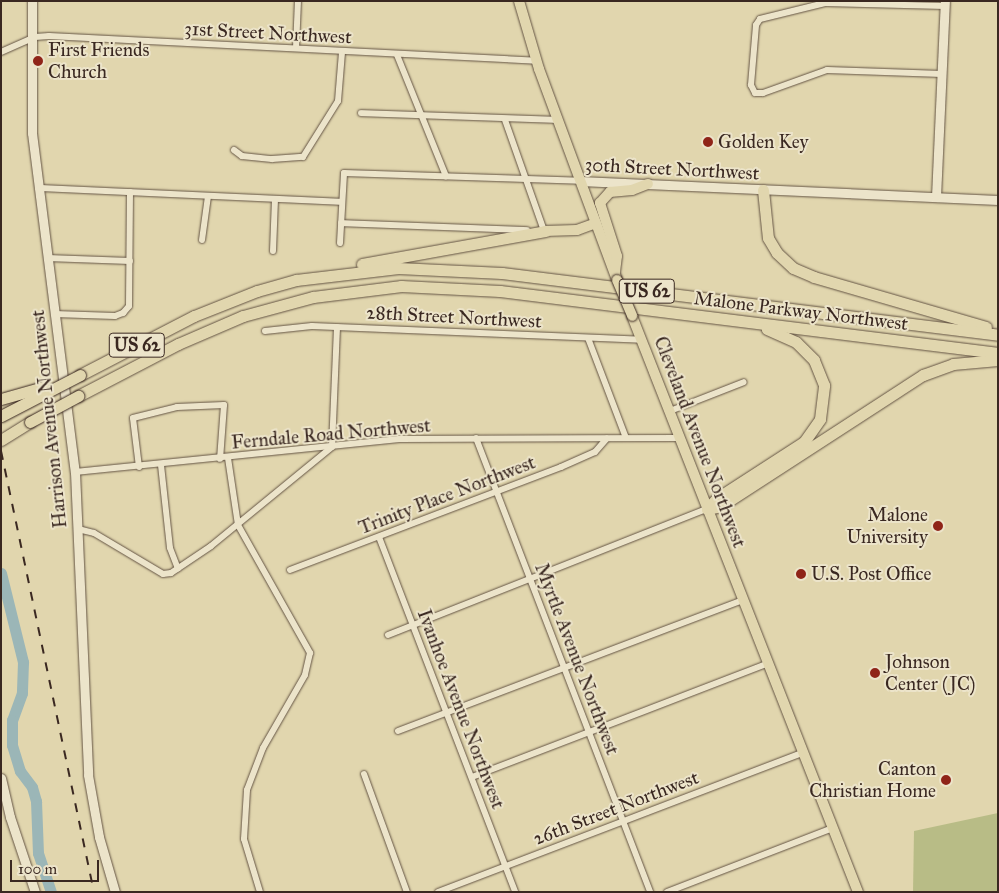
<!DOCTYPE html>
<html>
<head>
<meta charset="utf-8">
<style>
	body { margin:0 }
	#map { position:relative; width:999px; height:893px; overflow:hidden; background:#e1d6ae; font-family:"IM FELL Great Primer",serif }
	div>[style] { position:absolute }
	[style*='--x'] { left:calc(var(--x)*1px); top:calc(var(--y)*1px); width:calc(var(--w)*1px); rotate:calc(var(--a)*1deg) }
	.green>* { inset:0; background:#b8bc86 }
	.river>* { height:11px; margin:-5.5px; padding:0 5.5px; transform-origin:5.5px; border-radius:5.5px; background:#9bb6b7 }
	.roads { filter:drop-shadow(0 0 1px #645444) drop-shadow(0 0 1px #645444) }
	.street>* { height:6px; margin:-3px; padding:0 3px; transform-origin:3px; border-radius:3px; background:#ece4ca }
	.secondary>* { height:9px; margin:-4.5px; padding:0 4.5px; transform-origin:4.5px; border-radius:4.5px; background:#ece4ca }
	.primary>* { height:10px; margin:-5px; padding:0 5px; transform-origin:5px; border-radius:5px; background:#e1d6ae }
	.highway>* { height:11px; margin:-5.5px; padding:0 5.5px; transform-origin:5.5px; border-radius:5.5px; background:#e1d6ae }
	.rail>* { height:2px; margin-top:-1px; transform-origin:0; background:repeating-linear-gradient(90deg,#3a2821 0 9px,transparent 0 18px) }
	.bridges { filter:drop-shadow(0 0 1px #3a2821) drop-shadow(0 0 1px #3a2821) }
	.primary-bridge>* { height:10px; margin:-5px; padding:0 5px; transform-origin:5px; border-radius:5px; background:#e1d6ae }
	.highway-bridge>* { height:11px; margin:-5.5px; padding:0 5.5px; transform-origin:5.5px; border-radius:5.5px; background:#e1d6ae }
	.dots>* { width:14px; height:14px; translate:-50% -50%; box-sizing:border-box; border:2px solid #ece4ca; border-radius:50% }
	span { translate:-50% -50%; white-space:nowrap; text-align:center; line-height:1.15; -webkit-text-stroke:4px #ece4ca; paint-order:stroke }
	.shield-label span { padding:1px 4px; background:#ece4ca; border:1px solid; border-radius:4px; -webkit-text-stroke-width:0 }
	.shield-label { font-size:18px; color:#3a2821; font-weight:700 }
	.street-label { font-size:19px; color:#3a2821 }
	.poi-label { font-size:19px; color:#3a2821 }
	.left { translate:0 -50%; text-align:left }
	.right { translate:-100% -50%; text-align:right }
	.frame { position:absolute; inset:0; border:2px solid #3a2821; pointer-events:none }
	.scale { position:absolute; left:10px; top:860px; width:89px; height:22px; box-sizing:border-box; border:2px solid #3a2821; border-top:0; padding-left:6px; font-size:15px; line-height:18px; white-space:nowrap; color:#3a2821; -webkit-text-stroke:4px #ece4ca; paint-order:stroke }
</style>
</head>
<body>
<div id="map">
	<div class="green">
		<div style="clip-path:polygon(998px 813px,998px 892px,913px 892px,914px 831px)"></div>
	</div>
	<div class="river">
		<div style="--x:1;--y:573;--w:92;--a:76.1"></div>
		<div style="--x:23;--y:662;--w:31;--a:92"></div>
		<div style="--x:22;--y:693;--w:29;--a:110"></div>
		<div style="--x:12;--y:720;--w:25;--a:90"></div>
		<div style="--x:12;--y:745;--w:27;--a:73"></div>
		<div style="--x:20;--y:771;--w:20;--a:53"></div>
		<div style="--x:32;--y:787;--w:15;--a:74"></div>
		<div style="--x:36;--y:801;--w:52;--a:87.8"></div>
		<div style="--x:38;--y:853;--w:41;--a:71.6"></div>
	</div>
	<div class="roads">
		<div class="street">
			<div style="--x:296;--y:48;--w:47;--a:-87.6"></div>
			<div style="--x:1;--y:52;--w:37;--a:-24"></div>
			<div style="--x:35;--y:37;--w:14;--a:-4"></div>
			<div style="--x:49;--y:36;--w:488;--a:2.9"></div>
			<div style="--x:397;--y:55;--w:131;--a:68"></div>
			<div style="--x:942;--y:74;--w:115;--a:-178"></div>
			<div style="--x:827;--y:70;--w:68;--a:160.2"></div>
			<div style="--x:763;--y:93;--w:8;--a:180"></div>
			<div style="--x:755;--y:93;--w:9;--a:-117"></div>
			<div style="--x:751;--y:85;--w:60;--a:-85.2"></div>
			<div style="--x:756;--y:25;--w:7;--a:-56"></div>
			<div style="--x:760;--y:19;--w:67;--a:-13.8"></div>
			<div style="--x:825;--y:3;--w:120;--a:1.4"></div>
			<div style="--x:361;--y:113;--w:196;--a:2"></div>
			<div style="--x:505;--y:120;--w:118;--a:70.6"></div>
			<div style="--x:234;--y:150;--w:10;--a:37"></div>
			<div style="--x:242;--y:156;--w:30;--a:6"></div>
			<div style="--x:272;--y:159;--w:31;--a:-4"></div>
			<div style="--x:303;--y:157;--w:66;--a:-58"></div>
			<div style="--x:338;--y:101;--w:49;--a:-85.3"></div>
			<div style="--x:38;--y:188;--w:304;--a:2.6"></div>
			<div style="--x:341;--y:223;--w:186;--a:2.2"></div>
			<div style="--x:202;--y:240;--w:44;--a:-82.2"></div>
			<div style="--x:340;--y:243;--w:70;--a:-86.7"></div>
			<div style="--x:344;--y:173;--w:236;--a:1.9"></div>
			<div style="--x:273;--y:251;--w:52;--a:-87.8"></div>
			<div style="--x:47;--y:258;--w:83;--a:2.1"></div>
			<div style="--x:54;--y:314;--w:61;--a:1.9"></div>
			<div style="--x:115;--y:316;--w:9;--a:-21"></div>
			<div style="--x:123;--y:313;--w:9;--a:-49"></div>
			<div style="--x:129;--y:306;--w:114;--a:-89.5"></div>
			<div style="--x:265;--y:331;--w:47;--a:-6.1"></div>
			<div style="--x:312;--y:326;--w:330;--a:2.4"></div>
			<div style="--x:588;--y:338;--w:107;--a:69.2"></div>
			<div style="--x:670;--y:411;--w:79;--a:-21.4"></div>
			<div style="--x:476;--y:438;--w:486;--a:69"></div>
			<div style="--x:228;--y:458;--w:68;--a:81.5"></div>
			<div style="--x:238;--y:525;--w:147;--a:60.6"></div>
			<div style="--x:310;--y:653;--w:23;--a:103"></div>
			<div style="--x:305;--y:675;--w:84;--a:119.9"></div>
			<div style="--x:263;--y:748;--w:45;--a:110.9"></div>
			<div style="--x:247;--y:790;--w:49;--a:93.5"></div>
			<div style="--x:244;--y:839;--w:55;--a:73.2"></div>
			<div style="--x:161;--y:465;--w:83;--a:83.8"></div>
			<div style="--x:170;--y:548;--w:22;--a:69"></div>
			<div style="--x:139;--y:467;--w:49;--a:-97"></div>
			<div style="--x:133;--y:418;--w:45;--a:-14"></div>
			<div style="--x:177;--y:407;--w:47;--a:-2.4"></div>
			<div style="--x:224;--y:405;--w:54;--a:94.2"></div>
			<div style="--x:75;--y:472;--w:326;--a:-5.8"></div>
			<div style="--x:399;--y:439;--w:281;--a:-0.2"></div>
			<div style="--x:78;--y:529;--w:16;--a:14"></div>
			<div style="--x:94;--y:533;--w:80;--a:30.7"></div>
			<div style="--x:163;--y:574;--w:8;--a:-7"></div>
			<div style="--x:171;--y:573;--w:48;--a:-34"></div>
			<div style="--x:211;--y:546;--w:156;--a:-39.3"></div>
			<div style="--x:332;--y:447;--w:120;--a:-87.6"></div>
			<div style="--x:379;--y:537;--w:380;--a:69"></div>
			<div style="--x:290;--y:570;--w:290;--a:-20.8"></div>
			<div style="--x:561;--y:467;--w:37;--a:-24"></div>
			<div style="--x:595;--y:452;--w:18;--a:-49"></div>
			<div style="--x:388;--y:635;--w:343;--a:-21.6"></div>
			<div style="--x:398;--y:731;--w:369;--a:-20.8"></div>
			<div style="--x:364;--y:774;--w:126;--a:70"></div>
			<div style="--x:472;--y:777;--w:318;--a:-21"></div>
			<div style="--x:438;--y:892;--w:392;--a:-20.9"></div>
			<div style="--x:667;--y:892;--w:178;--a:-21.1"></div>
		</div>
		<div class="secondary">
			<div style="--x:32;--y:1;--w:132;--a:90"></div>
			<div style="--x:32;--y:133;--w:342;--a:82.8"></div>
			<div style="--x:75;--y:472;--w:303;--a:87.5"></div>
			<div style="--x:88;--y:775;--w:63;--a:79.9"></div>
			<div style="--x:99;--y:837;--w:57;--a:73.8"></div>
			<div style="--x:580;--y:181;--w:418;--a:2.6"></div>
			<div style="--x:936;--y:197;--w:196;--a:-87.4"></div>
			<div style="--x:1;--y:778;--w:40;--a:77"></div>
			<div style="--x:10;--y:817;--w:79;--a:71.6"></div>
		</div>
		<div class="primary">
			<div style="--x:519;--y:1;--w:71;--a:73.6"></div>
			<div style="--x:539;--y:69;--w:225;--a:69.7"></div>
			<div style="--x:545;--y:231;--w:32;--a:-2"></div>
			<div style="--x:577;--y:230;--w:20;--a:-20"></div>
			<div style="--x:615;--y:272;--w:16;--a:-83"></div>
			<div style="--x:617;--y:256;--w:56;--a:-107.8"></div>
			<div style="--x:600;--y:203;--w:15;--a:-48"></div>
			<div style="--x:610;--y:192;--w:22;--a:-5"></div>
			<div style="--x:632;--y:190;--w:17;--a:-21"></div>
			<div style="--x:632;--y:316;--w:619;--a:68.58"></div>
		</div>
		<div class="highway">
			<div style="--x:763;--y:190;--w:48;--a:84.1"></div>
			<div style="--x:768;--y:238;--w:17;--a:59"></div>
			<div style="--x:777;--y:253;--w:22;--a:43"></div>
			<div style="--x:793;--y:268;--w:23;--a:23"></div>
			<div style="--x:814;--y:277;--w:179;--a:16.2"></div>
			<div style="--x:362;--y:264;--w:186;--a:-10.2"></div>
			<div style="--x:80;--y:375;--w:128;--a:-27.4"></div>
			<div style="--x:194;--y:316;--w:68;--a:-21.6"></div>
			<div style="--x:257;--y:291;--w:41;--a:-15.8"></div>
			<div style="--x:296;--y:280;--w:103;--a:-6.7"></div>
			<div style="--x:398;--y:268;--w:104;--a:2.8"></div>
			<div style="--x:502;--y:273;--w:500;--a:7.1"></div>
			<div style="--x:78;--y:396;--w:113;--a:-27.5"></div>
			<div style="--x:178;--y:344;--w:71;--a:-23.3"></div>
			<div style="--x:243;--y:316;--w:73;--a:-15.2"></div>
			<div style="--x:313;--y:297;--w:89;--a:-7.1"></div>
			<div style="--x:401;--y:286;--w:99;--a:2.9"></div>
			<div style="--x:500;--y:291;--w:502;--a:7.1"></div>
			<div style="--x:1;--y:440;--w:34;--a:-32"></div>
			<div style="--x:707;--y:509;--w:14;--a:-12"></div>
			<div style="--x:721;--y:506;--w:241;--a:-33"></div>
			<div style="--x:923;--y:375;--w:32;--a:-20"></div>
			<div style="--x:953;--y:364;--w:45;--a:-5.1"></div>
			<div style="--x:707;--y:509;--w:15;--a:-48"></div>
			<div style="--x:717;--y:498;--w:103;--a:-32.8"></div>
			<div style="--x:804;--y:442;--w:28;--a:-55"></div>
			<div style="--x:820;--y:419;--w:34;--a:-83"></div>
			<div style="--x:824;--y:385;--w:27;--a:-112"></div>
			<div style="--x:814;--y:360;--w:25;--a:-135"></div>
			<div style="--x:796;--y:342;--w:32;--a:-156"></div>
		</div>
	</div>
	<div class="rail">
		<div style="--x:1;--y:451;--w:451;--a:78.1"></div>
	</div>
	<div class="bridges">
		<div class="primary-bridge">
			<div style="--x:617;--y:280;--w:39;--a:67"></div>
		</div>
		<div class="highway-bridge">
			<div style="--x:1;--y:399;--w:44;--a:-15.9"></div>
			<div style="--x:1;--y:416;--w:89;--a:-27.4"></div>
			<div style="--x:30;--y:422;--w:55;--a:-28.4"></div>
		</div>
	</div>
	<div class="dots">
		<div style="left:38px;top:61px;background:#8f2418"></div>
		<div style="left:708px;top:142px;background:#8f2418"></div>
		<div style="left:938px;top:526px;background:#8f2418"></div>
		<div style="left:801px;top:574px;background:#8f2418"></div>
		<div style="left:875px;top:673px;background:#8f2418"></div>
		<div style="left:946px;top:780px;background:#8f2418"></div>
	</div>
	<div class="shield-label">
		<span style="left:647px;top:291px">US 62</span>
		<span style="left:137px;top:345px">US 62</span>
	</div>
	<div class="street-label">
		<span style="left:268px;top:33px;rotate:3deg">31st Street Northwest</span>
		<span style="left:672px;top:169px;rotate:3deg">30th Street Northwest</span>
		<span style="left:801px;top:311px;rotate:7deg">Malone Parkway Northwest</span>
		<span style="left:454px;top:317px;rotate:3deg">28th Street Northwest</span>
		<span style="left:49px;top:419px;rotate:-96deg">Harrison Avenue Northwest</span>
		<span style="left:331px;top:434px;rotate:-5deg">Ferndale Road Northwest</span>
		<span style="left:700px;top:442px;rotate:69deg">Cleveland Avenue Northwest</span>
		<span style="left:447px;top:495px;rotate:-21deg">Trinity Place Northwest</span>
		<span style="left:577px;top:659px;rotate:69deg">Myrtle Avenue Northwest</span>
		<span style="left:461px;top:709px;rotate:69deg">Ivanhoe Avenue Northwest</span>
		<span style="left:616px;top:808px;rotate:-21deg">26th Street Northwest</span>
	</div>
	<div class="poi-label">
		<span class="left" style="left:48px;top:61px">First Friends<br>Church</span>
		<span class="left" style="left:718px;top:142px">Golden Key</span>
		<span class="right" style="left:928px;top:526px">Malone<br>University</span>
		<span class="left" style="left:811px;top:574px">U.S. Post Office</span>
		<span class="left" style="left:885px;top:673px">Johnson<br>Center (JC)</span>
		<span class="right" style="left:936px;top:780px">Canton<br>Christian Home</span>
	</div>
	<div class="frame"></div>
	<div class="scale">100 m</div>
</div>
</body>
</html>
